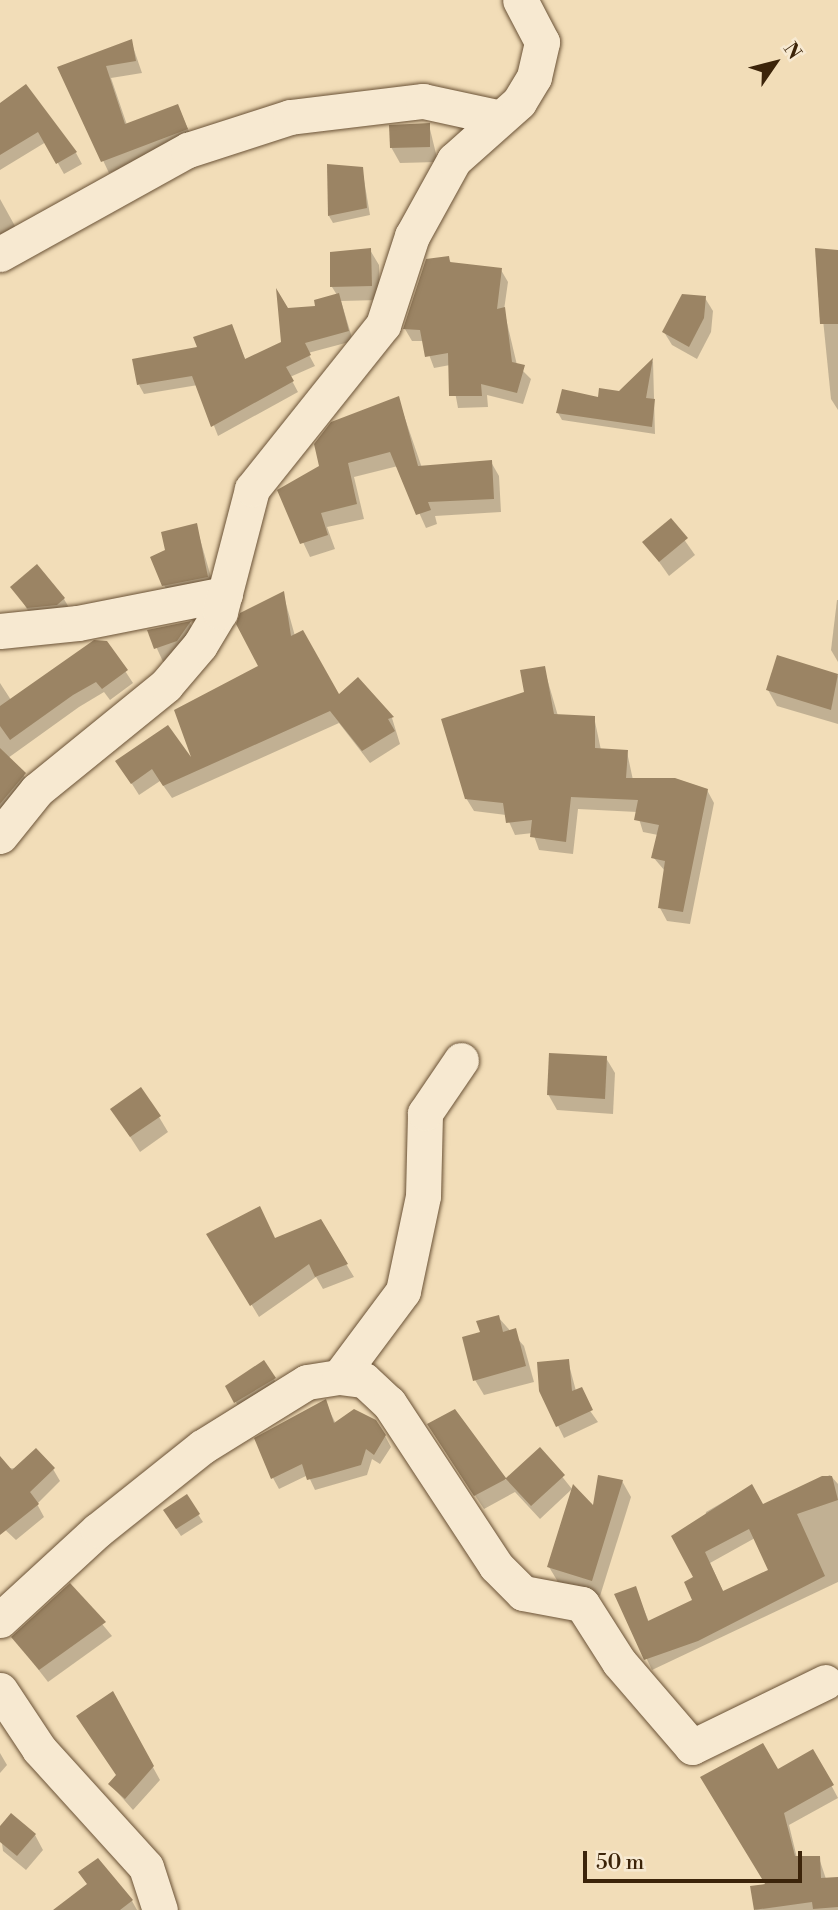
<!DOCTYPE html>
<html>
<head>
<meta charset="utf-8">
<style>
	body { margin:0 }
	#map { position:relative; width:838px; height:1910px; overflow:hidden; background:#f2ddb8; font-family:"Libre Bodoni",serif }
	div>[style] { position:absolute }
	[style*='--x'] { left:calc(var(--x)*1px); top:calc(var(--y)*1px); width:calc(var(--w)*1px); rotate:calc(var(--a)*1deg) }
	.shadow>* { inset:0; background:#0003 }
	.building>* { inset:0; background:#9b8464 }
	.roads { filter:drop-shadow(0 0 2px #6a5236) drop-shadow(0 0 2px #6a5236) }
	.street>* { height:35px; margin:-17.5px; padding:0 17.5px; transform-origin:17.5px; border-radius:17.5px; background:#f7e9d1 }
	span { translate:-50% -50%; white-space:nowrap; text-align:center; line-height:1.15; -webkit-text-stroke:6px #f7e9d1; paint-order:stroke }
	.north { position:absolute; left:740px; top:28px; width:70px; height:70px; -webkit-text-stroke:5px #f7e9d1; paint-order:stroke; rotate:55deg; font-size:19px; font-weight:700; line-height:28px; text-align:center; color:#3c240a }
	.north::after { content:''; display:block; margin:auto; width:24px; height:32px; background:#3c240a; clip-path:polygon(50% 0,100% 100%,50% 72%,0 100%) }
	.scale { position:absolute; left:583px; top:1851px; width:219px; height:32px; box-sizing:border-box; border:4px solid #3c240a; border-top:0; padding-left:9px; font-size:21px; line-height:24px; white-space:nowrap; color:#3c240a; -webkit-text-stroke:5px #f7e9d1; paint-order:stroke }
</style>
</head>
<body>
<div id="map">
	<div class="shadow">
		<div style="clip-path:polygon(131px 41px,142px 73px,111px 78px,127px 125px,178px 106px,193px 141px,109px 173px,59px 68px)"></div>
		<div style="clip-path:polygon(0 105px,76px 153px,82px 164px,64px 174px,46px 142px,0 170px)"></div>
		<div style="clip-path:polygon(429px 125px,438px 162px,400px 163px,391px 147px)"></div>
		<div style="clip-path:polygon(362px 168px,370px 215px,333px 223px,329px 216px)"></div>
		<div style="clip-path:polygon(0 199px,20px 235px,0 247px)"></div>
		<div style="clip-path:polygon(370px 250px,379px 265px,380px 300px,341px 301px,353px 341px,308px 353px,315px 366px,290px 377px,298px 392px,218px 436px,198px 385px,144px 394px,139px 385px,231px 326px,246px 361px,282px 343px,287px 310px,318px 307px,337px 295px,332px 287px)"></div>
		<div style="clip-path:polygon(816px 250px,838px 252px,838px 410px,831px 399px)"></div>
		<div style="clip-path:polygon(448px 258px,452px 264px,501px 270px,508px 282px,504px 310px,517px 365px,531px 379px,523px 404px,487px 395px,488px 407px,458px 408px,450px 365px,434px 368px,424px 341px,412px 341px,405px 329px)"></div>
		<div style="clip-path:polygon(705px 298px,713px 311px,711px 332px,697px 359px,672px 345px,664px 332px)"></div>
		<div style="clip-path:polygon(653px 361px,655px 434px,562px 420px,558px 413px,620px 392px)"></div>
		<div style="clip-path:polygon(398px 398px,422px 468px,491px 462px,499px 476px,501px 512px,435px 516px,437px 524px,426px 528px,398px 466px,354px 477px,364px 519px,327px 527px,335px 549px,310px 557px,279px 491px,322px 467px)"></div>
		<div style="clip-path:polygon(671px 521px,695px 555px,669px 576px,645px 542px)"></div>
		<div style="clip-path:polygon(196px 525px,215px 591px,172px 599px,164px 585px)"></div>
		<div style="clip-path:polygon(43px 575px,64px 599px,72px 613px,38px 623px,27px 609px,18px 594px)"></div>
		<div style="clip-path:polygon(283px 593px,295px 636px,339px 696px,358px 679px,392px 718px,400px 744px,370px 763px,339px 723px,172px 798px,160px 781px,139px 795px,118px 762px,194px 765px,260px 667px)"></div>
		<div style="clip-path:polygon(837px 600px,838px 600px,838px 662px,831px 650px)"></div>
		<div style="clip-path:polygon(190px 623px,198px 638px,164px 664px,149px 631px)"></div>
		<div style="clip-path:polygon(106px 642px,133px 683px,110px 700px,104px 692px,79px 707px,8px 758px,32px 785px,0 823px,0 683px,11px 700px)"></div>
		<div style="clip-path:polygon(778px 658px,838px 676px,838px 724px,777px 706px,768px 690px)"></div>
		<div style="clip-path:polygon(544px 668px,558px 716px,594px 717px,601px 750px,627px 752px,633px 780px,707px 790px,714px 803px,690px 924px,667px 921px,660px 908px,665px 871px,653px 857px,658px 835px,643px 832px,637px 812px,578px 809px,573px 854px,539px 850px,533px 833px,515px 835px,506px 815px,474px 811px,466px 798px)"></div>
		<div style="clip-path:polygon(606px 1058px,615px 1073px,613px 1114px,557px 1110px,548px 1094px)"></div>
		<div style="clip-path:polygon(112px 1109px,159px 1117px,168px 1132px,140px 1152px)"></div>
		<div style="clip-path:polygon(320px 1221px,354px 1277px,323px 1289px,316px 1277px,259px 1317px,209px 1235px,276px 1240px)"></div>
		<div style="clip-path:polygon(498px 1317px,524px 1346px,534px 1382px,484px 1395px,475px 1380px,482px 1333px)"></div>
		<div style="clip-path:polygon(568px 1361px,576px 1391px,598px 1422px,564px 1438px,541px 1391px)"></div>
		<div style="clip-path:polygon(274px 1379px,278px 1386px,240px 1409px,227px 1387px)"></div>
		<div style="clip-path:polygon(325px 1402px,336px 1424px,385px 1436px,391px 1447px,380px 1464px,372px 1459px,367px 1475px,315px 1490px,308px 1475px,279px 1489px,273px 1478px)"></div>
		<div style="clip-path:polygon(455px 1411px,505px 1480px,540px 1449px,572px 1489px,540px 1519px,515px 1492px,484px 1509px,437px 1438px)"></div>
		<div style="clip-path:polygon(0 1468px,53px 1469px,60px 1481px,37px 1504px,44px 1517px,16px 1540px,0 1525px)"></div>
		<div style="clip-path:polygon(evenodd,830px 1475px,838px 1484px,838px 1582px,652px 1670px,616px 1595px,635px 1588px,649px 1622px,694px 1601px,706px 1512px,751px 1486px,763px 1506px,830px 1475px,755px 1538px,770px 1571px,724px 1593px,710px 1563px,755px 1538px)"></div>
		<div style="clip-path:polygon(622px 1481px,631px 1497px,600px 1596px,558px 1582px,549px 1567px)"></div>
		<div style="clip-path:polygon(187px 1497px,203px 1522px,181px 1536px,169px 1518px)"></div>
		<div style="clip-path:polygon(70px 1585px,112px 1636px,48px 1682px,13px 1637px)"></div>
		<div style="clip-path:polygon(112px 1693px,160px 1780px,133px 1810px,110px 1784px,117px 1776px)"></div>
		<div style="clip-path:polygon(813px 1751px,838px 1798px,789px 1825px,797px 1858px,819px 1858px,826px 1879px,838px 1879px,838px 1910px,756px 1910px,752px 1888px,767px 1885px,777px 1771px)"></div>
		<div style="clip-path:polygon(0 1753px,7px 1765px,0 1773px)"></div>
		<div style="clip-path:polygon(0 1828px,35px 1835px,43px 1850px,26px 1870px,3px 1851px)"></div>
		<div style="clip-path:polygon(97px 1860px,132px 1901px,137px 1910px,95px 1910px)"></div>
	</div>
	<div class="building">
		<div style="clip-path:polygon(132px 39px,136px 61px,106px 66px,125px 124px,178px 104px,188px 129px,101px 162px,57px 67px)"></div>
		<div style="clip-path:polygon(26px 84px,77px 152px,56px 164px,38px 132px,0 155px,0 103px)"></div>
		<div style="clip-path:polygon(430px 123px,430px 147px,390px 148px,389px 125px)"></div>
		<div style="clip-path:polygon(327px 164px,363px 167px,367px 208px,328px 216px)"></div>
		<div style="clip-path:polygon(371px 248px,372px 286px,330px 287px,330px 252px)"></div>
		<div style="clip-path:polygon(815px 248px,838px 250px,838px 324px,820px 324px)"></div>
		<div style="clip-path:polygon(449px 256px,450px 262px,502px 268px,497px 309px,505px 307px,512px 362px,525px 365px,517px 393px,481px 384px,482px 396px,449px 396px,448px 353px,425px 357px,420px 330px,403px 329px,426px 259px)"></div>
		<div style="clip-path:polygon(276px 288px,288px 308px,315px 306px,314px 300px,339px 293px,349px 331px,305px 343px,311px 355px,286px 367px,294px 381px,211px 427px,192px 376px,137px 385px,132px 359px,197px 347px,193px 337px,232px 324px,245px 359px,281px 342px)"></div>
		<div style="clip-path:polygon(682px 294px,706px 296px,704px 318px,689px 347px,662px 332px)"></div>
		<div style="clip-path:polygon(653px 358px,646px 398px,655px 399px,652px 427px,556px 413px,562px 389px,598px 397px,599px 388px,619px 391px)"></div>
		<div style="clip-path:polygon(399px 396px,418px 466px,492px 460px,494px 499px,428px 502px,431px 510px,416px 515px,390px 452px,348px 463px,357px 504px,321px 513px,328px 535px,300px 544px,277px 490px,319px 466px,314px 444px,331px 422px)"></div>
		<div style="clip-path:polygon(671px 518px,688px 538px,659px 562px,642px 542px)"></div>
		<div style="clip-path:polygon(197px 523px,208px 577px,162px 586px,150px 557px,165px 550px,161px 532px)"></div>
		<div style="clip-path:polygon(37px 564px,65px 598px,57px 605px,27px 608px,10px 587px)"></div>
		<div style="clip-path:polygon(284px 591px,291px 636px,303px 630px,339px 694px,358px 677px,394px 717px,388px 719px,395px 731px,362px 751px,330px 711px,163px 786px,152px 769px,131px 784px,115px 761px,168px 725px,191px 757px,174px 710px,258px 666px,236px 624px,240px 613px)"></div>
		<div style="clip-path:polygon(191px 621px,177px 641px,154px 649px,147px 630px)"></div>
		<div style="clip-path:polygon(94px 640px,107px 641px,128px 670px,102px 689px,96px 682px,73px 695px,10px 740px,0 726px,0 706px)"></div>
		<div style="clip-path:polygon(777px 655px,838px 674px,831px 710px,766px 690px)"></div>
		<div style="clip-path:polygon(545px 666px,554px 714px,595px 716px,595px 748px,628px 750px,626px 778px,675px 778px,708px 789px,683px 912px,658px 908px,665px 861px,651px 858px,659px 825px,634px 820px,638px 800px,571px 797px,566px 842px,530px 837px,532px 820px,506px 823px,503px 803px,465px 799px,441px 719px,524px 692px,520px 670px)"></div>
		<div style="clip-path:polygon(0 748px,26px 773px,0 804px)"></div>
		<div style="clip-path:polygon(549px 1053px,607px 1056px,605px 1099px,547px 1095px)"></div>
		<div style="clip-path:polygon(141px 1087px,161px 1116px,130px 1137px,110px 1109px)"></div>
		<div style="clip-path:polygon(260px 1206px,275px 1238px,321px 1219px,348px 1264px,315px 1277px,309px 1264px,250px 1306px,206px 1234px)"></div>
		<div style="clip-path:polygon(499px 1315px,503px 1332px,516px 1328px,526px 1366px,473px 1381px,462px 1337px,480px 1332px,476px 1321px)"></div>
		<div style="clip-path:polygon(569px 1359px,572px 1391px,582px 1387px,593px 1410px,556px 1427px,539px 1391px,537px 1362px)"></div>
		<div style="clip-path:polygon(264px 1360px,276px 1378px,234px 1403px,225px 1386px)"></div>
		<div style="clip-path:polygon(326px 1399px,334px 1423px,354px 1409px,376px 1420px,386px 1435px,374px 1455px,366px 1449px,361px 1465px,323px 1476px,307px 1480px,302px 1464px,271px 1479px,254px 1438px)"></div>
		<div style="clip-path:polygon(455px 1409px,506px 1478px,540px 1447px,565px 1475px,531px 1506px,506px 1479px,474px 1496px,427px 1424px)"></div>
		<div style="clip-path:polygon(36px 1448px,55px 1468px,30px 1492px,39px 1504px,0 1535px,0 1456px,12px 1470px)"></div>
		<div style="clip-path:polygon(598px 1475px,623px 1480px,592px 1581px,547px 1567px,573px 1484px,593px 1505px)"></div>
		<div style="clip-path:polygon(evenodd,822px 1476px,832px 1476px,838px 1500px,797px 1514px,825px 1576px,698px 1641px,644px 1660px,614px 1594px,636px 1586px,648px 1621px,692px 1600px,684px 1582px,693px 1577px,671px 1536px,752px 1484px,763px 1504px,822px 1476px,749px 1529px,768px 1570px,723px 1591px,705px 1552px,749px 1529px)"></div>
		<div style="clip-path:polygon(187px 1494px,200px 1514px,176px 1529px,163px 1510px)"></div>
		<div style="clip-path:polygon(70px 1583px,106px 1622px,39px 1670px,11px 1637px)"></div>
		<div style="clip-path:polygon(113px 1691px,154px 1766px,125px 1799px,108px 1784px,116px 1775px,76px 1716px)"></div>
		<div style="clip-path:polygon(763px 1743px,778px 1769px,813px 1749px,834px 1785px,784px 1813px,795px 1856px,820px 1856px,821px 1878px,838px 1877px,838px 1907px,813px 1909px,812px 1902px,754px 1910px,750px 1886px,765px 1884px,700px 1777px)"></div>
		<div style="clip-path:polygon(11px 1813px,36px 1834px,17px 1856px,0 1842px,0 1826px)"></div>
		<div style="clip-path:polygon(98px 1858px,133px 1900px,120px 1910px,53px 1910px,87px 1884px,78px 1872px)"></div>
	</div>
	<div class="roads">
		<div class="street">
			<div style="--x:0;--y:254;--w:215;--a:-29"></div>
			<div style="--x:188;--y:150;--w:107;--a:-17.9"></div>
			<div style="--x:290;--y:117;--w:134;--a:-6.9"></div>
			<div style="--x:423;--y:101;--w:76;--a:12.2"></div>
			<div style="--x:0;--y:631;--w:78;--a:-5.9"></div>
			<div style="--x:78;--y:623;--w:150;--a:-11.2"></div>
			<div style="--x:0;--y:836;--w:59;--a:-51.2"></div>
			<div style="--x:37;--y:790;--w:166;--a:-39.1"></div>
			<div style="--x:166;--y:685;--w:52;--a:-49.6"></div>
			<div style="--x:200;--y:645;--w:39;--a:-59"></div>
			<div style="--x:220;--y:612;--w:127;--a:-75.4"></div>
			<div style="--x:252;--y:489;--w:210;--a:-51.4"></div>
			<div style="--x:383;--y:325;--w:94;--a:-72"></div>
			<div style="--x:412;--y:236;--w:87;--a:-61.1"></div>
			<div style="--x:454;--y:160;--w:87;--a:-41.7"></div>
			<div style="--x:519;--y:102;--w:29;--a:-59"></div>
			<div style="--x:534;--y:77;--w:36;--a:-77"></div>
			<div style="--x:542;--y:42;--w:47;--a:-117.6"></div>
			<div style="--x:339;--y:1377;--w:107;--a:-53.3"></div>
			<div style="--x:403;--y:1291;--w:97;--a:-78.1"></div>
			<div style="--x:423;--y:1196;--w:83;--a:-88.6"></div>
			<div style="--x:425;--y:1113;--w:64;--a:-55.8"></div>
			<div style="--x:0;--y:1620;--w:133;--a:-42.6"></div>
			<div style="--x:98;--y:1530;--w:133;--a:-38.6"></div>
			<div style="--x:202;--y:1447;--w:123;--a:-31.8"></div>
			<div style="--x:307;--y:1382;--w:32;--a:-9"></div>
			<div style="--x:339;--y:1377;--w:25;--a:7"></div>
			<div style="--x:364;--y:1380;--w:34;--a:43"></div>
			<div style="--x:389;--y:1403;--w:195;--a:56.7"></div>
			<div style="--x:496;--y:1566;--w:38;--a:45"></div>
			<div style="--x:523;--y:1593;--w:60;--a:10.6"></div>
			<div style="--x:582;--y:1604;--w:69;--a:57.5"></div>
			<div style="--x:619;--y:1662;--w:112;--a:49.3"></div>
			<div style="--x:692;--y:1747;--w:148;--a:-26"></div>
			<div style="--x:0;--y:1690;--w:71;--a:56.5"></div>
			<div style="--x:39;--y:1749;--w:159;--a:47.8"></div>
			<div style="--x:146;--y:1867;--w:45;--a:72"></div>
		</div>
	</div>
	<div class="north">N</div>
	<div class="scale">50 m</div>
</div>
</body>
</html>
